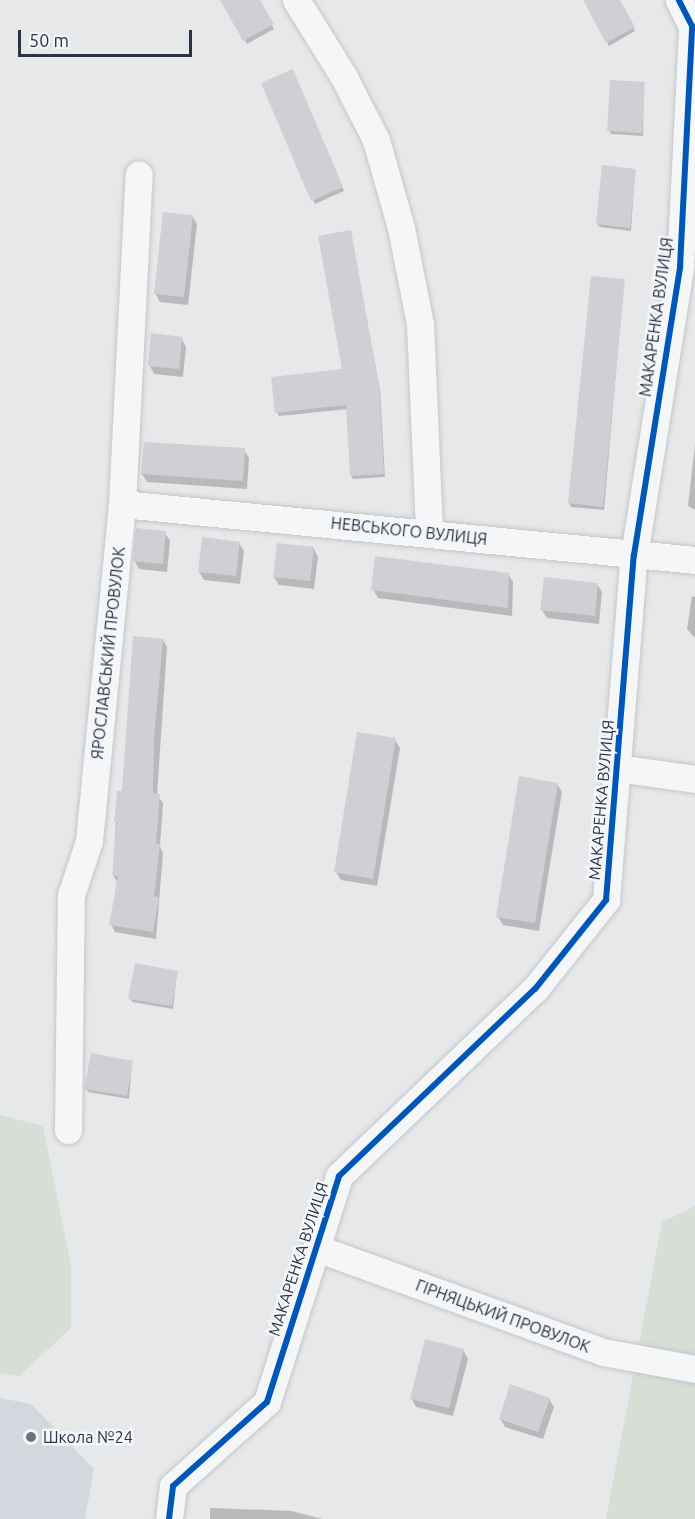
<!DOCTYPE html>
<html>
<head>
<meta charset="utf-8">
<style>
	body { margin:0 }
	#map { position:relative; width:695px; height:1519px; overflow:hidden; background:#e6e8ea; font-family:Ubuntu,sans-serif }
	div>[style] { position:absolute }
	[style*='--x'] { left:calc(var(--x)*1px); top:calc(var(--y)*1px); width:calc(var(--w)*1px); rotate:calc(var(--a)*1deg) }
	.built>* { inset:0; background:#d4d7dd }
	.green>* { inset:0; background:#d6ded6 }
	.shadow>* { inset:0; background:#0003 }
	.building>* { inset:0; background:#ced0d3 }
	.roads { filter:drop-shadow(0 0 2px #c4c6c8) drop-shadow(0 0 2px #c4c6c8) }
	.minor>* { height:27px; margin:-13.5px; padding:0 13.5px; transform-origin:13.5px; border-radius:13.5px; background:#f5f6f7 }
	.cycleway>* { height:6px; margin:-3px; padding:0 3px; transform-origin:3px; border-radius:3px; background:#0057b8 }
	.dots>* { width:16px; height:16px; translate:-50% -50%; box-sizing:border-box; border:3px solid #f4f6f9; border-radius:50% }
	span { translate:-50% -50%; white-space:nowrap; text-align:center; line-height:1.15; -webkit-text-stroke:5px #f4f6f9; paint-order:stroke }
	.street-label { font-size:16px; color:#2b3445 }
	.poi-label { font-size:16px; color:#2b3445 }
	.left { translate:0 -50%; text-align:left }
	.scale { position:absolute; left:18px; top:30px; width:174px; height:27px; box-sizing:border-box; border:3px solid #2b3445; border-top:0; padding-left:8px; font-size:18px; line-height:21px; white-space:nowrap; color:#2b3445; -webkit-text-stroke:4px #f4f6f9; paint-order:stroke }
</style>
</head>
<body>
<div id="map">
	<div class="built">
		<div style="clip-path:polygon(0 1398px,31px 1404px,94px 1469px,85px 1519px,0 1519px)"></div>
	</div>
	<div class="green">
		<div style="clip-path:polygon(0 1115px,43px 1126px,71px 1265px,71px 1328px,19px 1376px,0 1373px)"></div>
		<div style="clip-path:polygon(695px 1206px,695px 1519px,606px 1519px,662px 1222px)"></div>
	</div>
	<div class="shadow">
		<div style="clip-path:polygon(222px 0,258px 0,274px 29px,247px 44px)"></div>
		<div style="clip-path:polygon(618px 0,635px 31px,609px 46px,585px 1px)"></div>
		<div style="clip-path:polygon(294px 75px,344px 191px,315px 204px,263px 84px)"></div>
		<div style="clip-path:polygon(644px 83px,643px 136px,611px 134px,609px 130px)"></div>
		<div style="clip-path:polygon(635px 171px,631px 231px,600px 227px,597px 224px)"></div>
		<div style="clip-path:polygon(192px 216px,197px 224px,188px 305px,160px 302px,155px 293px)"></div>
		<div style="clip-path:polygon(350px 232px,380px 390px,385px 477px,353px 479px,351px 475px,348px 409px,279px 416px,277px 412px,344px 371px)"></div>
		<div style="clip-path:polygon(624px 280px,604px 510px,571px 507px,569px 503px)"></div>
		<div style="clip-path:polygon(181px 338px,186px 347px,183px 377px,154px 374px,150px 366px)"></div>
		<div style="clip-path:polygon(695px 444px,695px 510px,688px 506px)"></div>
		<div style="clip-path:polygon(244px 450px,249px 458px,247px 489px,147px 482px,142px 474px)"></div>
		<div style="clip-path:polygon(165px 533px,170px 541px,167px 572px,139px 569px,134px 560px)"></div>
		<div style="clip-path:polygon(239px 543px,244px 551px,240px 584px,204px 580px,199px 572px)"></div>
		<div style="clip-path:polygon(314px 549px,318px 557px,314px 589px,279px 585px,274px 577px)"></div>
		<div style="clip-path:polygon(508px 574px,513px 582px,512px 616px,378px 598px,373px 589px)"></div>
		<div style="clip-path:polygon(597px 584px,602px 592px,599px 624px,547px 618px,542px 610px)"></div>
		<div style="clip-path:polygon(692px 596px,695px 597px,695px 638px,687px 629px)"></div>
		<div style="clip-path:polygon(163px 640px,167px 647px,157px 795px,163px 803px,160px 847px,163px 853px,156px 939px,115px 932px,111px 924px,117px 882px,113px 875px,116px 822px)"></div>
		<div style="clip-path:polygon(395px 740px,400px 748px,377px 886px,341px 880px,336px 872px)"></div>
		<div style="clip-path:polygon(557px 784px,562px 792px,539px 931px,503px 925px,498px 917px)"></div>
		<div style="clip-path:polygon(177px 972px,173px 1009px,132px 1002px,130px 998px)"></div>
		<div style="clip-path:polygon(132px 1062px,129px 1099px,88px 1092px,86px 1088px)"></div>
		<div style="clip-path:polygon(463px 1350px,468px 1359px,453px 1416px,416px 1407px,411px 1398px)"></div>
		<div style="clip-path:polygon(549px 1399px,554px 1407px,543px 1439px,505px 1427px,500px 1418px)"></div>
		<div style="clip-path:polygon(210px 1508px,292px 1511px,322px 1519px,210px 1519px)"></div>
	</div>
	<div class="building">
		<div style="clip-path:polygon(220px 0,260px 0,274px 24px,243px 41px)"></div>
		<div style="clip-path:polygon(583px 0,620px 0,635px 27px,606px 43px)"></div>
		<div style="clip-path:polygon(293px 69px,343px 187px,311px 201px,261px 83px)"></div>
		<div style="clip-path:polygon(610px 80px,645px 82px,642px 133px,607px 131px)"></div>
		<div style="clip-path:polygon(602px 165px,636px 169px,630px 228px,596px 224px)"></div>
		<div style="clip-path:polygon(163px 212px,193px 215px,184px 297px,154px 294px)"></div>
		<div style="clip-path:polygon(351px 230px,379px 385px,384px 474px,350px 476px,346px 405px,275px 413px,271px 377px,342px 369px,318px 236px)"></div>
		<div style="clip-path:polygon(591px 276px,625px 279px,603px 507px,568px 503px)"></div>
		<div style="clip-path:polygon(151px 333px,182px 337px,179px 369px,148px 366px)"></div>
		<div style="clip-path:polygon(144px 442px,245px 448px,243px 481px,141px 474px)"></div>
		<div style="clip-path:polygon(136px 528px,166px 531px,163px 564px,133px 561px)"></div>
		<div style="clip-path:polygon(202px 537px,240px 542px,236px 576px,198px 572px)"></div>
		<div style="clip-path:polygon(277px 543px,314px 547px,310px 581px,273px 577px)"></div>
		<div style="clip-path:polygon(375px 556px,509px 573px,508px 608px,371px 590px)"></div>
		<div style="clip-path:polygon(544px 577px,598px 583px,595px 616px,540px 610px)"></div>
		<div style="clip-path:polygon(133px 636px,163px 639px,154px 739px,153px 793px,160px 794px,156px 844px,160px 844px,154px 896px,159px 897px,153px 932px,109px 925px,118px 876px,112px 875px,117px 822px,114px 822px,117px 791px,122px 791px)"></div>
		<div style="clip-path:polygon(357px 732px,396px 738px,373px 879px,334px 872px)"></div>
		<div style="clip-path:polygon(519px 776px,558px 783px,535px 923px,496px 917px)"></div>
		<div style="clip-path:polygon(135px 963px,178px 971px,172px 1006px,128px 999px)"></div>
		<div style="clip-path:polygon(91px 1053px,133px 1061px,127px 1096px,84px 1089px)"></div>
		<div style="clip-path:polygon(425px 1339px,464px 1349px,449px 1408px,410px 1399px)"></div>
		<div style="clip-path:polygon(510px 1384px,550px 1398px,538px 1432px,499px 1419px)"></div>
	</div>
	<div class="roads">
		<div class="minor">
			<div style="--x:296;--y:0;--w:91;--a:58.1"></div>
			<div style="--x:344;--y:77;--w:71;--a:63.1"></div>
			<div style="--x:376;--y:140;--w:91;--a:74.1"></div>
			<div style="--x:401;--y:228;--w:98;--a:78.8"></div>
			<div style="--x:420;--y:324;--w:208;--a:87.5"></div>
			<div style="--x:122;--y:504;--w:576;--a:5.58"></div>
			<div style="--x:617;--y:768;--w:79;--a:8"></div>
			<div style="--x:68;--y:1130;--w:235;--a:-89.3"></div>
			<div style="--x:71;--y:895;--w:57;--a:-71.6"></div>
			<div style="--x:89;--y:841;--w:339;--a:-84.4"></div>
			<div style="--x:122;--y:504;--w:330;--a:-87.1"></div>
			<div style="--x:316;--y:1248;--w:305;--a:19.9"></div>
			<div style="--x:603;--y:1352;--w:94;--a:10.5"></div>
			<div style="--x:169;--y:1519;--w:33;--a:-83"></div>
			<div style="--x:173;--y:1486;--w:126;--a:-41.8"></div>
			<div style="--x:267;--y:1402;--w:237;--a:-72.3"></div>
			<div style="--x:339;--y:1176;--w:271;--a:-43.7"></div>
			<div style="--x:535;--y:989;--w:114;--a:-51.4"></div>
			<div style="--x:606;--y:900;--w:346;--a:-85.4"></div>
			<div style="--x:634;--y:555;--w:292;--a:-80.9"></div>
			<div style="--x:680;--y:267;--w:241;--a:-87.1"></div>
			<div style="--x:692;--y:26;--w:29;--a:-117"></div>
		</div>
	</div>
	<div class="cycleway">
		<div style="--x:169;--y:1519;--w:33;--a:-83"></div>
		<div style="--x:173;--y:1486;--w:126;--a:-41.8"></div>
		<div style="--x:267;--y:1402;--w:237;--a:-72.3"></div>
		<div style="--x:339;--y:1176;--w:271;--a:-43.7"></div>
		<div style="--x:535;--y:989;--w:114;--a:-51.4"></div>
		<div style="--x:606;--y:900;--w:346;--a:-85.4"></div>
		<div style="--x:634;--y:555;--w:292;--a:-80.9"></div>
		<div style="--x:680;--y:267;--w:241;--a:-87.1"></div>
		<div style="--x:692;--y:26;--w:29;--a:-117"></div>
	</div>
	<div class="dots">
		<div style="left:31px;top:1437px;background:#6c737f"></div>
	</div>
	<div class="street-label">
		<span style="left:656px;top:317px;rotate:-82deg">МАКАРЕНКА ВУЛИЦЯ</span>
		<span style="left:409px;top:531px;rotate:6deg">НЕВСЬКОГО ВУЛИЦЯ</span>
		<span style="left:108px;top:653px;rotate:-84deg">ЯРОСЛАВСЬКИЙ ПРОВУЛОК</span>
		<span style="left:601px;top:800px;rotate:-85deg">МАКАРЕНКА ВУЛИЦЯ</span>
		<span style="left:298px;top:1259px;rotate:-72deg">МАКАРЕНКА ВУЛИЦЯ</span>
		<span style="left:503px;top:1316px;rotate:20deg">ГІРНЯЦЬКИЙ ПРОВУЛОК</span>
	</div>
	<div class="poi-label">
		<span class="left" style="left:43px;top:1437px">Школа №24</span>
	</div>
	<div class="scale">50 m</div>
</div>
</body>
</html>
